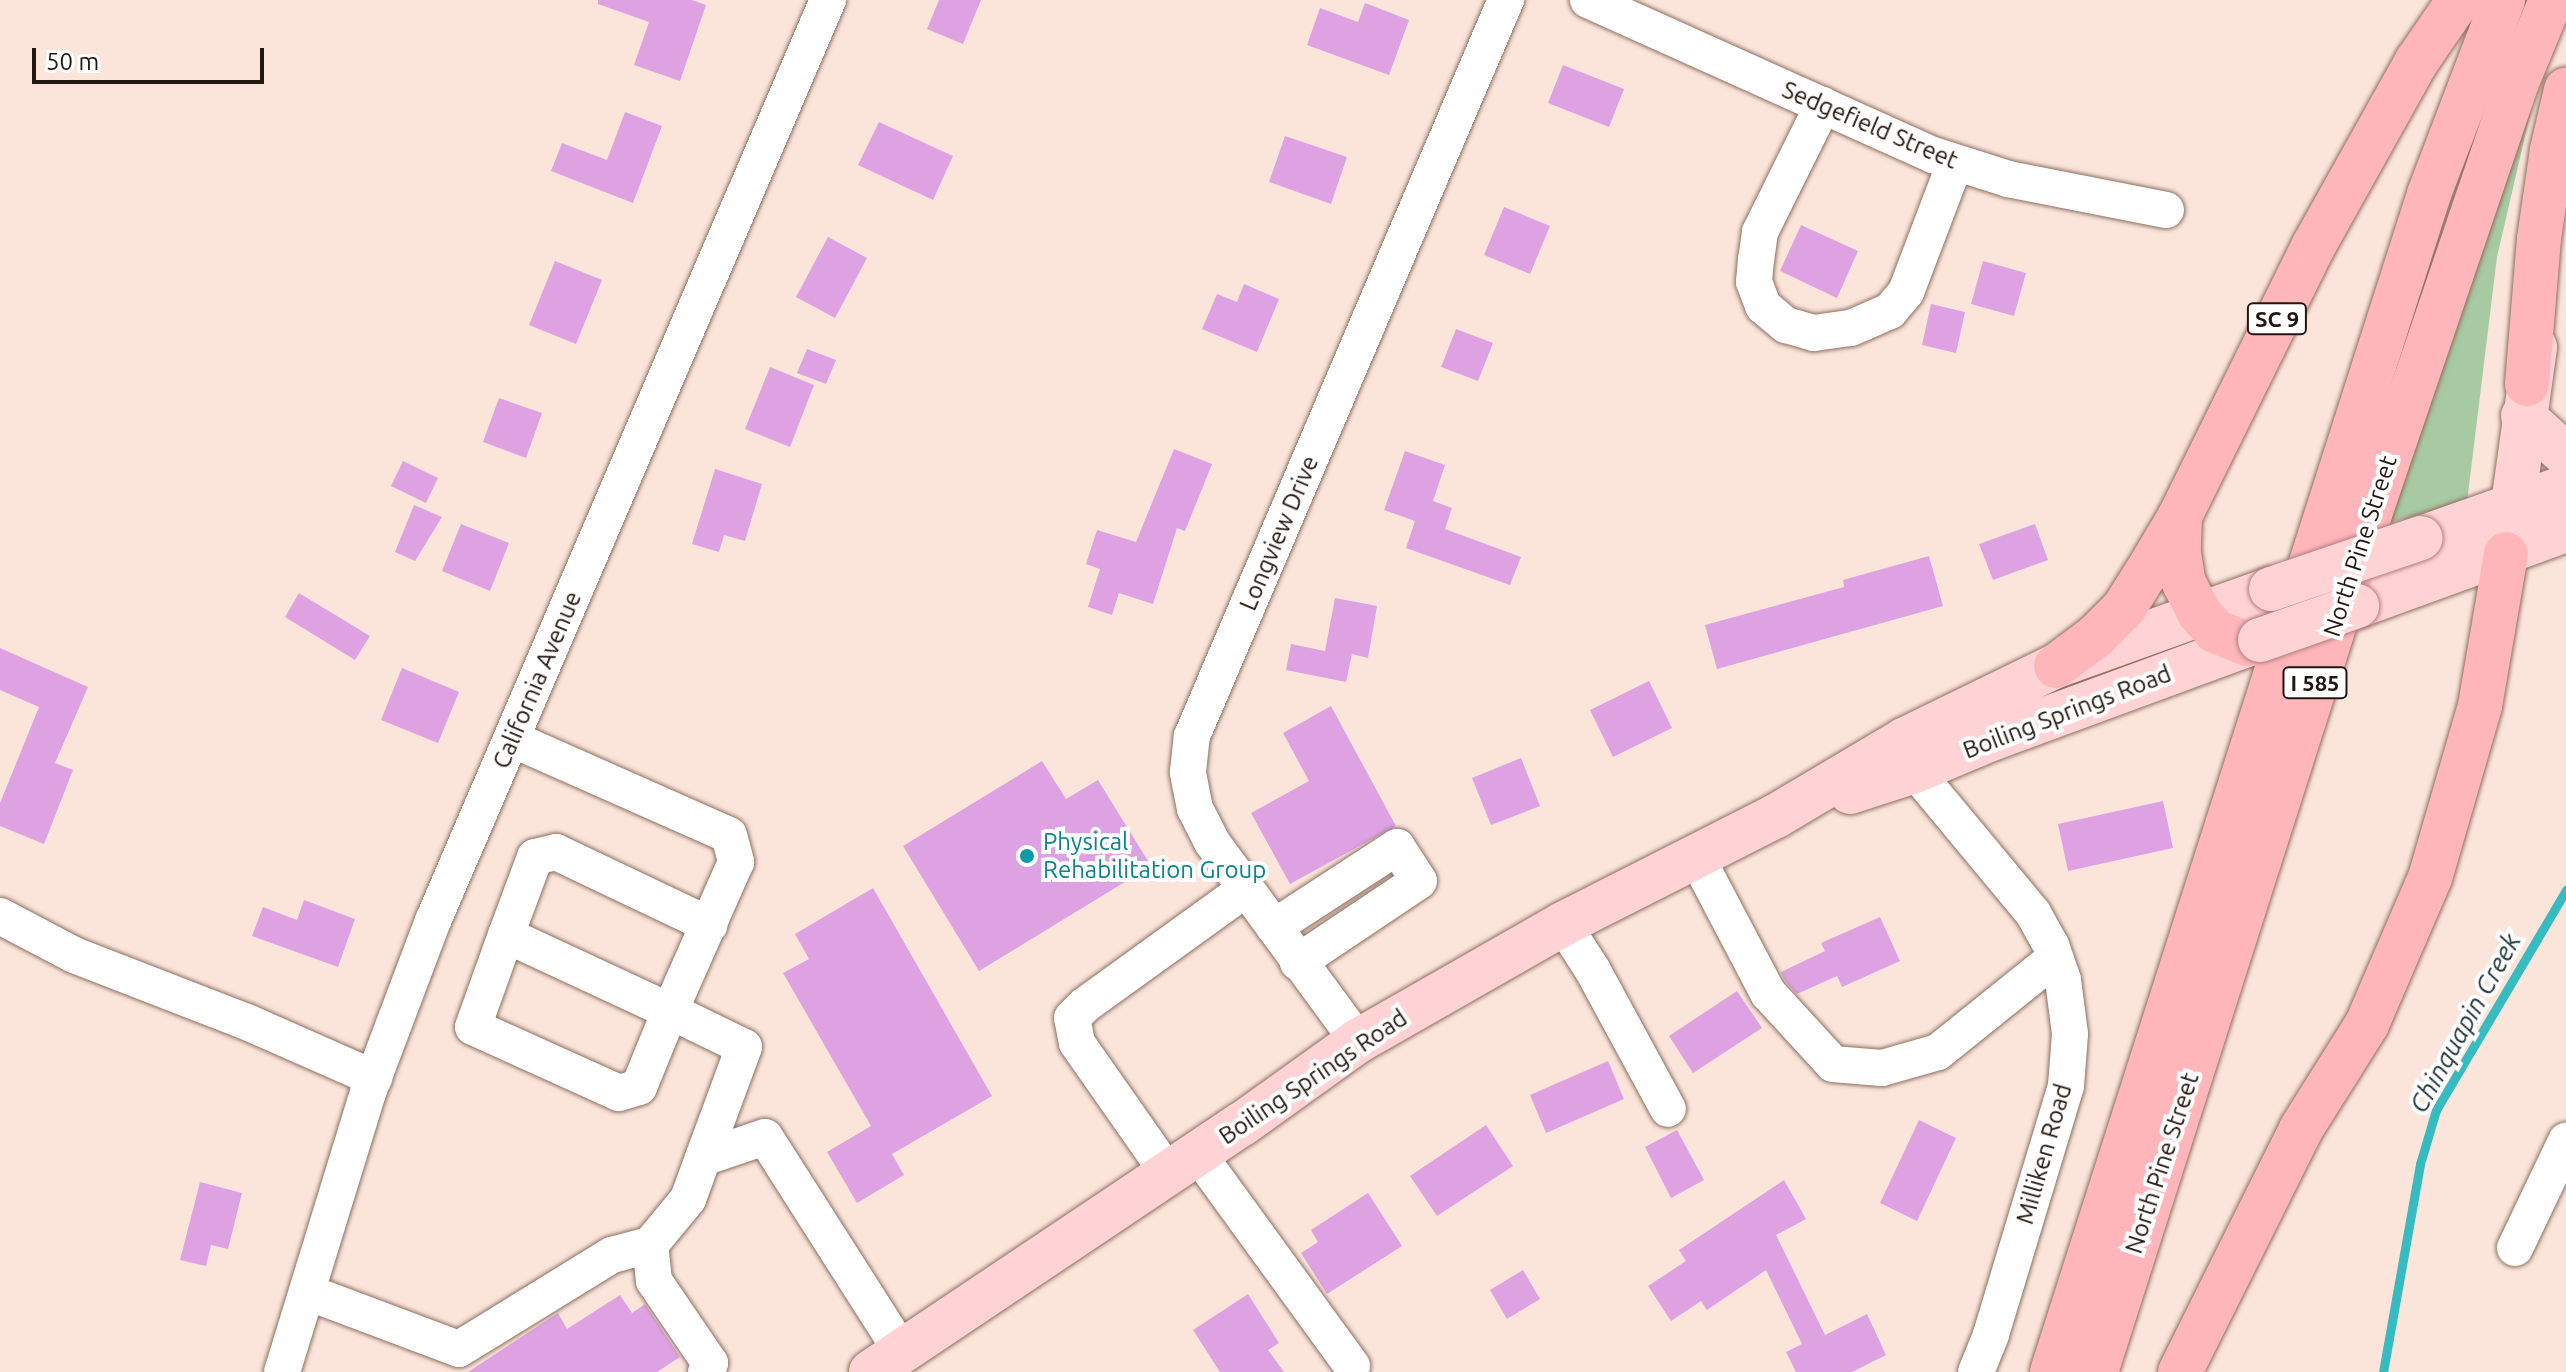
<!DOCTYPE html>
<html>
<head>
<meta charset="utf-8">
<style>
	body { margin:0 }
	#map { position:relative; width:2566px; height:1372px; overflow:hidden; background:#fbe5db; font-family:Ubuntu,sans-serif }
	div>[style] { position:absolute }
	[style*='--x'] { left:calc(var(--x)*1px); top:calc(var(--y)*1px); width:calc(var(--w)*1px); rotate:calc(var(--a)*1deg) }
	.green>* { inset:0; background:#a7caa2 }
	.stream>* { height:9px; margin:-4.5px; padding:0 4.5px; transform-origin:4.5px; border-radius:4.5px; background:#36bbc1 }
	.building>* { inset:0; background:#dea2e2 }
	.roads { filter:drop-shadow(0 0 2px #8e6f60) drop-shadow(0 0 2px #8e6f60) }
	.minor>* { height:36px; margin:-18px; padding:0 18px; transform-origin:18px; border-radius:18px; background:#fff }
	.major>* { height:44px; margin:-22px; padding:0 22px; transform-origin:22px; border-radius:22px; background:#ffd3d6 }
	.highway>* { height:44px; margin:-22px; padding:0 22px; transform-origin:22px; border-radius:22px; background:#ffb6ba }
	.bridges { filter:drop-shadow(0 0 2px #b27e7e) drop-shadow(0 0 2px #b27e7e) }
	.major-bridge>* { height:44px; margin:-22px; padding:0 22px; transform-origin:22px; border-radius:22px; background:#ffd3d6 }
	.dots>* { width:22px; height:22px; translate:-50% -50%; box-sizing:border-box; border:4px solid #fff; border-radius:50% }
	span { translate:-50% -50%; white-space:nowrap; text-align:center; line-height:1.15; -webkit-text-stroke:8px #fff; paint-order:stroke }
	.shield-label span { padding:2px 6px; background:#fff; border:2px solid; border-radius:6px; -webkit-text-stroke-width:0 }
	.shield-label { font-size:22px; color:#221610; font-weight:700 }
	.street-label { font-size:24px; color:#221610 }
	.culture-label { font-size:24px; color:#0d838f }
	.left { translate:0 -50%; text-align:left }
	.water-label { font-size:26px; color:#1f3536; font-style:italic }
	.scale { position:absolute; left:32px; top:48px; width:232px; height:36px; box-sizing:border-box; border:4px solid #221610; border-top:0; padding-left:10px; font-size:24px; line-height:28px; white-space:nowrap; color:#221610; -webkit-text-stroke:6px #fff; paint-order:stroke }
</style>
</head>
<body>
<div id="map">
	<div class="green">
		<div style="clip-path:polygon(2552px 20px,2497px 257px,2467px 502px,2368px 539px)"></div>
	</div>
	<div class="stream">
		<div style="--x:2383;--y:1372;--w:211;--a:-79.9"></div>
		<div style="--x:2420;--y:1164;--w:56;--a:-73.5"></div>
		<div style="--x:2436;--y:1110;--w:256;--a:-59.4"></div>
	</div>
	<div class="building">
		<div style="clip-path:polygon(598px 0,692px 0,706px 5px,680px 81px,634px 65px,649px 22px,598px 4px)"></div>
		<div style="clip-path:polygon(939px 0,981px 0,963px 44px,927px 29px)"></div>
		<div style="clip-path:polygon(1365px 3px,1409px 20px,1389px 75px,1307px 45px,1320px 8px,1358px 22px)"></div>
		<div style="clip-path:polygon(1563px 65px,1624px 89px,1609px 127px,1548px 103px)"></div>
		<div style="clip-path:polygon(625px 112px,662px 126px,633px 203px,551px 171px,562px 143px,607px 160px)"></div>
		<div style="clip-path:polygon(879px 122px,953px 156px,933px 200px,858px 165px)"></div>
		<div style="clip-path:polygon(1285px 136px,1347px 157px,1331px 204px,1269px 182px)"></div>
		<div style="clip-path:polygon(1504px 207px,1550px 226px,1530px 274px,1484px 255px)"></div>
		<div style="clip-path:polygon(1801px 225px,1858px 251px,1837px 298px,1780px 271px)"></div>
		<div style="clip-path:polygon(828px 237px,867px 258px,835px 318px,796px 297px)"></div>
		<div style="clip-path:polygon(555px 261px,602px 280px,576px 344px,529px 325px)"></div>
		<div style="clip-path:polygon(1983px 261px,2026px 273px,2014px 316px,1971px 304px)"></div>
		<div style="clip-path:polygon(1244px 284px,1279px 299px,1257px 352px,1202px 329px,1217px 294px,1237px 302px)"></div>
		<div style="clip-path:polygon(1931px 304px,1965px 312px,1956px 353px,1922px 345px)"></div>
		<div style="clip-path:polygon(1456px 329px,1493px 343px,1478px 381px,1441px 367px)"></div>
		<div style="clip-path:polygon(807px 349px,836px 360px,826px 384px,797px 373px)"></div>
		<div style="clip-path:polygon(770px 367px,814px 385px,790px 447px,745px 429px)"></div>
		<div style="clip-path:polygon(499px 398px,542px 413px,526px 458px,483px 442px)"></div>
		<div style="clip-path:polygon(1174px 449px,1212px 464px,1185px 531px,1177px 528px,1153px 604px,1119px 593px,1112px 615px,1088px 607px,1100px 569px,1086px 564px,1097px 530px,1136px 542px)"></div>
		<div style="clip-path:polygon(1405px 451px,1445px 465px,1433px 501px,1452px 508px,1445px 529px,1521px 557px,1510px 585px,1406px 548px,1415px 521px,1384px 510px)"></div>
		<div style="clip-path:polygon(403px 461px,438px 478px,426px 503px,391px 486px)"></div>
		<div style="clip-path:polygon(715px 469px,762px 484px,745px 541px,724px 535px,719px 552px,692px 544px)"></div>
		<div style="clip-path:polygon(414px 505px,442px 517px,415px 561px,395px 552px)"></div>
		<div style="clip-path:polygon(461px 524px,509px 543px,490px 591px,442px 571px)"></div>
		<div style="clip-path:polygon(2035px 524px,2048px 560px,1993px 580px,1979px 544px)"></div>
		<div style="clip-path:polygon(1929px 556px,1943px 606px,1717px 669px,1705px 625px,1844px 587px,1843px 580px)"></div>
		<div style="clip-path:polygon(299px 593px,370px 636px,355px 660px,285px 617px)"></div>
		<div style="clip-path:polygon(1335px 598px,1377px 606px,1368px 658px,1352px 654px,1346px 682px,1286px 670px,1291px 644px,1325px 651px)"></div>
		<div style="clip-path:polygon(0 648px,88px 687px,55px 763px,73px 770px,44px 844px,0 826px,0 803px,39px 707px,0 690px)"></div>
		<div style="clip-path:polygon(402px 668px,459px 692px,438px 743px,381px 720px)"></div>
		<div style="clip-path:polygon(1649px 681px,1672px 728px,1613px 757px,1590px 710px)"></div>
		<div style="clip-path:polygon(1331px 706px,1396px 826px,1290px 884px,1251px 813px,1309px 781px,1283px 733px)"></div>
		<div style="clip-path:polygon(1521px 758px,1540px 806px,1491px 825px,1472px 778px)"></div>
		<div style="clip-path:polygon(1042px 761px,1066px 799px,1098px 780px,1151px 866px,979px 971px,903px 846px)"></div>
		<div style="clip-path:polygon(2163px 801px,2173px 848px,2068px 871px,2058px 824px)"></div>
		<div style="clip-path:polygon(873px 888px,992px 1096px,892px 1154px,904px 1175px,857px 1203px,827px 1152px,871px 1126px,783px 973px,809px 959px,795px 934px)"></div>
		<div style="clip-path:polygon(304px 900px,355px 919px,338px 967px,252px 936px,263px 907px,297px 920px)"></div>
		<div style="clip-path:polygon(1880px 917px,1900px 961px,1842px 987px,1837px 976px,1797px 994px,1785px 981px,1781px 972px,1825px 951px,1821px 943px)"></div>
		<div style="clip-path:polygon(1737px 991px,1762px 1028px,1693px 1073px,1669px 1036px)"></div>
		<div style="clip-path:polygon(1608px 1061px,1624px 1099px,1546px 1133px,1530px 1095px)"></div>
		<div style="clip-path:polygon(1919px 1120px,1956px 1138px,1917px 1221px,1880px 1203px)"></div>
		<div style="clip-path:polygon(1486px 1125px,1513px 1166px,1437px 1216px,1410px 1176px)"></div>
		<div style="clip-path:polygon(1677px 1130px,1704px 1180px,1671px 1198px,1645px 1147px)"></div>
		<div style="clip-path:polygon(1784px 1180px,1806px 1219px,1776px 1235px,1825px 1335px,1867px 1314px,1886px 1355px,1852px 1372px,1796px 1372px,1786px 1352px,1802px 1344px,1766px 1270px,1707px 1310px,1701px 1301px,1671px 1321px,1648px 1286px,1686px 1261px,1679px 1250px)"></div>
		<div style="clip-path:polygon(200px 1182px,242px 1193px,228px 1249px,211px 1245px,206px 1266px,180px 1260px)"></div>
		<div style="clip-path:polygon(1368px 1193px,1402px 1246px,1327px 1294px,1301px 1253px,1318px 1242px,1311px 1230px)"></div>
		<div style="clip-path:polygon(1523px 1270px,1540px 1299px,1507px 1319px,1490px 1290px)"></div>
		<div style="clip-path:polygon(1248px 1294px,1279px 1343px,1268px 1350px,1284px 1372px,1220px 1372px,1193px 1330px)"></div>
		<div style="clip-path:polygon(620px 1295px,632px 1313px,645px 1304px,680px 1357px,657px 1372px,468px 1372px,558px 1313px,567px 1329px)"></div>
	</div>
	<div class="roads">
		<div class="minor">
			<div style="--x:1588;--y:0;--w:378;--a:24.2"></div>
			<div style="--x:1933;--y:155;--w:79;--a:17.7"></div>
			<div style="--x:2008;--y:179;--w:161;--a:11.1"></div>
			<div style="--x:1823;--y:105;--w:142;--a:116.4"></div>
			<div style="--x:1760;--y:232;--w:27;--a:98"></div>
			<div style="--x:1756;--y:259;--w:23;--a:95"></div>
			<div style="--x:1754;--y:282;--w:26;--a:69"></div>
			<div style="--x:1763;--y:306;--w:30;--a:40"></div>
			<div style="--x:1786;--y:325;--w:29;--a:16"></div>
			<div style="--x:1814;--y:333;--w:37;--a:-8"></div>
			<div style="--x:1851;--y:328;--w:43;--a:-23.6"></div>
			<div style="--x:1890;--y:311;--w:25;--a:-50"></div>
			<div style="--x:1906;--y:292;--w:138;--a:-69.2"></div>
			<div style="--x:512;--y:739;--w:237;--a:23.9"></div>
			<div style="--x:729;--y:835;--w:28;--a:75"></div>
			<div style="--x:736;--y:862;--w:163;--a:113.9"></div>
			<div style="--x:670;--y:1011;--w:82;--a:25.9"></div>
			<div style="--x:744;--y:1047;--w:118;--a:110.3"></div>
			<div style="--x:1906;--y:747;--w:26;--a:69"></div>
			<div style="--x:1915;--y:771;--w:185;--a:50.3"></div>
			<div style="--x:2033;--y:913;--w:37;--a:61"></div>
			<div style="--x:2051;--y:945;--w:37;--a:71"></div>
			<div style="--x:2063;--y:980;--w:54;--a:82.6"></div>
			<div style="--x:2070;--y:1034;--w:52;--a:94.4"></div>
			<div style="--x:2066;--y:1086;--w:260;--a:106.8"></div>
			<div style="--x:1991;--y:1335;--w:40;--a:112"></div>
			<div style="--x:1696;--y:856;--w:155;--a:62.3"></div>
			<div style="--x:1768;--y:993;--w:96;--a:47.5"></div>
			<div style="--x:1833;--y:1064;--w:49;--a:4.7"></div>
			<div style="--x:1882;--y:1068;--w:58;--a:-15.9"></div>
			<div style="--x:1938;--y:1052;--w:150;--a:-38.8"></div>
			<div style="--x:0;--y:916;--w:84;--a:27.8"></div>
			<div style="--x:74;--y:955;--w:186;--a:21.2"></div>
			<div style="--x:247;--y:1022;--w:139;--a:23.8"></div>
			<div style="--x:1563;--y:924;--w:54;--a:57.2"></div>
			<div style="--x:1592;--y:969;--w:159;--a:61.5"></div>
			<div style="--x:1274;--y:927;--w:147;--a:-33"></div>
			<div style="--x:1397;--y:847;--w:40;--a:57.1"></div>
			<div style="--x:1419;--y:881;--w:146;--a:146.2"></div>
			<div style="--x:506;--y:935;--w:181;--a:24.9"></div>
			<div style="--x:670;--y:1011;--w:82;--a:112.2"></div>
			<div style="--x:639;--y:1087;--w:21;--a:163"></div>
			<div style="--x:619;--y:1093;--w:160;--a:-155.7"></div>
			<div style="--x:473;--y:1027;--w:98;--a:-70.3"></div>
			<div style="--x:506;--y:935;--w:83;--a:-69.6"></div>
			<div style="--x:535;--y:857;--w:22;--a:-13"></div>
			<div style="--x:556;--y:852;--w:170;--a:25.4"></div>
			<div style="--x:1358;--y:1041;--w:247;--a:-126.3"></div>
			<div style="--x:1212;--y:842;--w:37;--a:-117"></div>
			<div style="--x:1195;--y:809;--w:38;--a:-101"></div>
			<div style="--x:1188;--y:772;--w:36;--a:-84"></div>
			<div style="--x:1192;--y:736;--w:800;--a:-66.9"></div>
			<div style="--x:1198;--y:1154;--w:262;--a:54"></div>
			<div style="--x:1168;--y:1173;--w:159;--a:-125"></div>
			<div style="--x:1077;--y:1043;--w:25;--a:-101"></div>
			<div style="--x:1072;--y:1018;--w:18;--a:-45"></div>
			<div style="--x:1085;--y:1005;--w:198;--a:-35.8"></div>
			<div style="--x:2515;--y:1248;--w:119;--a:-64.5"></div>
			<div style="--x:307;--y:1292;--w:162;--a:20.6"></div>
			<div style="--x:459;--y:1349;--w:180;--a:-31.6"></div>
			<div style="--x:612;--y:1255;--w:39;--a:-15"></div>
			<div style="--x:282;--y:1372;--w:295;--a:-72.9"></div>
			<div style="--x:369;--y:1090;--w:181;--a:-69.3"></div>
			<div style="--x:433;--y:921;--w:1002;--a:-66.79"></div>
			<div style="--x:706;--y:1372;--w:10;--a:-66"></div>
			<div style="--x:710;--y:1363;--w:99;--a:-124.3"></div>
			<div style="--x:654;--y:1281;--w:36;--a:-96"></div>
			<div style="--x:650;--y:1245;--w:60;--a:-50.4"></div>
			<div style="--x:688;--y:1199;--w:44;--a:-69.9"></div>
			<div style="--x:703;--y:1158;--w:65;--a:-18.7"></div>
			<div style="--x:765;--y:1137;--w:255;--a:57.5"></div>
		</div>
		<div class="major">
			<div style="--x:2523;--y:416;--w:58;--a:42.2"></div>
			<div style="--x:2421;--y:538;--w:154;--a:-19.4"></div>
			<div style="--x:2506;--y:554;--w:209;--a:-82"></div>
			<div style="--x:2357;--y:606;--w:222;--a:-20"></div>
			<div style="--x:1850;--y:792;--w:68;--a:-17.9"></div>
			<div style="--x:1915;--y:771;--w:86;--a:-22.7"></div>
			<div style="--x:1994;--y:738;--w:283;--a:-20.2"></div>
			<div style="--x:871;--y:1372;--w:446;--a:-33.8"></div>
			<div style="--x:1242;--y:1124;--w:143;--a:-35.6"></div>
			<div style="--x:1358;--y:1041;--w:236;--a:-29.7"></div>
			<div style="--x:1563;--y:924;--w:239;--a:-26.9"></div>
			<div style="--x:1776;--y:816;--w:149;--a:-30.7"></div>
			<div style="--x:1904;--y:740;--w:169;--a:-26"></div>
			<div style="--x:2056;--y:666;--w:228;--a:-19.7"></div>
		</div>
		<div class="highway">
			<div style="--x:2527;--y:384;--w:145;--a:-85.3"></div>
			<div style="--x:2539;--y:239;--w:90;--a:-81.7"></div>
			<div style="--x:2552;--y:150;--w:62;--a:-76.9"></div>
			<div style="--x:2180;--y:516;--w:37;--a:92"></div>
			<div style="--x:2179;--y:553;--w:30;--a:81"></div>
			<div style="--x:2184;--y:583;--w:34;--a:63"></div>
			<div style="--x:2199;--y:613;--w:24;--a:48"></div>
			<div style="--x:2215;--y:631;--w:35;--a:22"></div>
			<div style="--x:2056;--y:666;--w:50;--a:-36.9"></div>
			<div style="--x:2096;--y:636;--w:40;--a:-45"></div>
			<div style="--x:2124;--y:608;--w:39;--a:-58"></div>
			<div style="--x:2145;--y:575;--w:69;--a:-59.3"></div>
			<div style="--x:2180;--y:516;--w:302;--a:-63.7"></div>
			<div style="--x:2314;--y:245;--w:211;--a:-60.8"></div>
			<div style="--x:2417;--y:61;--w:74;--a:-55.5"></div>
			<div style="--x:2052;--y:1372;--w:1237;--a:-72.25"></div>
			<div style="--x:2429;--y:194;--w:208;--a:-69.1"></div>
			<div style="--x:2096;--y:1372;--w:901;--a:-72.29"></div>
			<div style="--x:2370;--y:514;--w:448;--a:-71.2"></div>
			<div style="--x:2514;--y:90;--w:97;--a:-67.7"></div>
			<div style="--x:2180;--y:1372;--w:271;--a:-63.5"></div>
			<div style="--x:2301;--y:1129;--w:124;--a:-57.8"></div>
			<div style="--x:2367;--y:1024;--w:159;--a:-66.7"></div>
			<div style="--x:2430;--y:878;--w:179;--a:-73.8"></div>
			<div style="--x:2480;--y:706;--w:154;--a:-80.3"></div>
		</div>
	</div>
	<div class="bridges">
		<div class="major-bridge">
			<div style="--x:2271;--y:589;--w:158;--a:-18.8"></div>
			<div style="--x:2260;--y:640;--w:103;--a:-19.3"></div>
		</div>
	</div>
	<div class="dots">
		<div style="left:1027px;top:856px;background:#0f9aa8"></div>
	</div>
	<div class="shield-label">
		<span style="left:2277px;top:319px">SC 9</span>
		<span style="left:2315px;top:683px">I 585</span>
	</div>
	<div class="street-label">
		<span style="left:1870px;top:125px;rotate:23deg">Sedgefield Street</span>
		<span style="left:1279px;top:533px;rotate:-67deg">Longview Drive</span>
		<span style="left:2360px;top:546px;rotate:-72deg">North Pine Street</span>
		<span style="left:537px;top:680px;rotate:-67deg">California Avenue</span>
		<span style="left:2067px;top:712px;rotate:-21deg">Boiling Springs Road</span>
		<span style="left:1313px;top:1077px;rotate:-34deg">Boiling Springs Road</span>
		<span style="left:2044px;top:1154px;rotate:-74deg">Milliken Road</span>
		<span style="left:2162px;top:1163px;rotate:-72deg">North Pine Street</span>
	</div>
	<div class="culture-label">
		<span class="left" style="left:1043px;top:856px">Physical<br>Rehabilitation Group</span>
	</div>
	<div class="water-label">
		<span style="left:2465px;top:1023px;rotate:-61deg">Chinquapin Creek</span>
	</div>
	<div class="scale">50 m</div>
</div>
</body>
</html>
